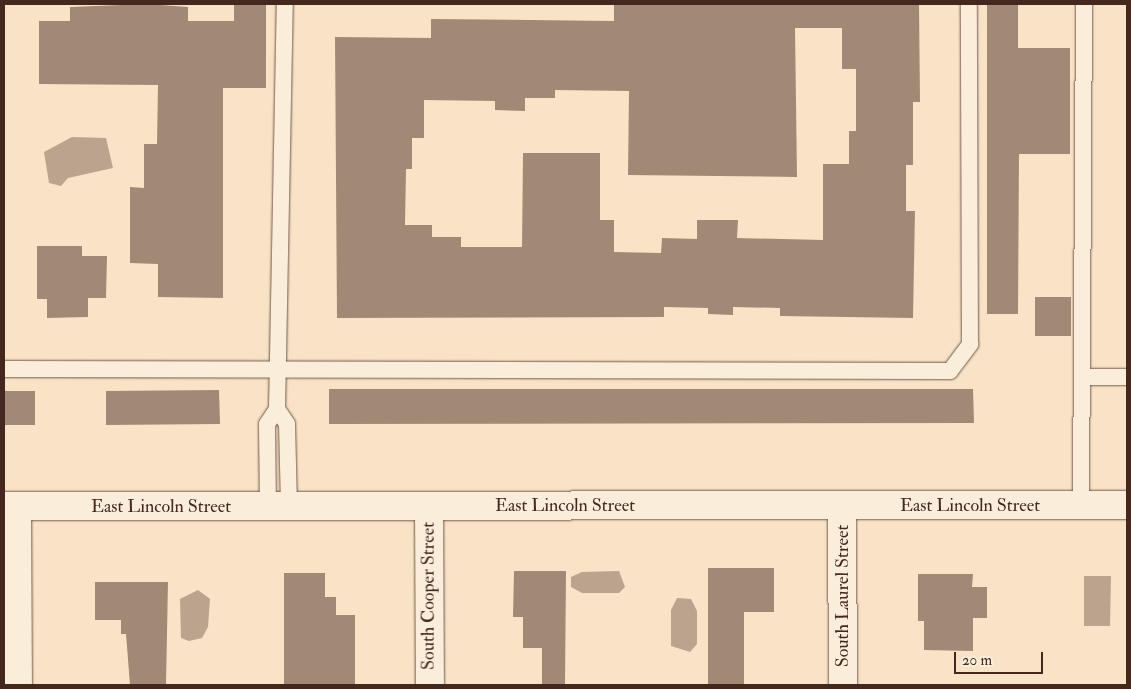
<!DOCTYPE html>
<html>
<head>
<meta charset="utf-8">
<style>
	body { margin:0 }
	#map { position:relative; width:1131px; height:689px; overflow:hidden; background:#f8e3c6; font-family:"IM FELL Double Pica",serif }
	div>[style] { position:absolute }
	[style*='--x'] { left:calc(var(--x)*1px); top:calc(var(--y)*1px); width:calc(var(--w)*1px); rotate:calc(var(--a)*1deg) }
	.water>* { inset:0; background:#bba38d }
	.building>* { inset:0; background:#a28975 }
	.roads { filter:drop-shadow(0 0 1px #725747) drop-shadow(0 0 1px #725747) }
	.lane>* { height:16px; margin:-8px; padding:0 8px; transform-origin:8px; border-radius:8px; background:#faedda }
	.street>* { height:28px; margin:-14px; padding:0 14px; transform-origin:14px; border-radius:14px; background:#faedda }
	span { translate:-50% -50%; white-space:nowrap; text-align:center; line-height:1.15; -webkit-text-stroke:4px #faedda; paint-order:stroke }
	.street-label { font-size:18px; color:#45281d }
	.frame { position:absolute; inset:0; border:5px solid #45281d; pointer-events:none }
	.scale { position:absolute; left:954px; top:652px; width:89px; height:22px; box-sizing:border-box; border:2px solid #45281d; border-top:0; padding-left:6px; font-size:15px; line-height:18px; white-space:nowrap; color:#45281d; -webkit-text-stroke:4px #faedda; paint-order:stroke }
</style>
</head>
<body>
<div id="map">
	<div class="water">
		<div style="clip-path:polygon(72px 137px,106px 138px,113px 168px,68px 178px,61px 186px,49px 183px,44px 152px)"></div>
		<div style="clip-path:polygon(619px 571px,625px 587px,619px 593px,582px 593px,571px 587px,571px 577px,582px 572px)"></div>
		<div style="clip-path:polygon(1084px 576px,1111px 576px,1110px 626px,1084px 626px)"></div>
		<div style="clip-path:polygon(198px 590px,210px 599px,208px 627px,202px 638px,189px 641px,181px 638px,180px 599px)"></div>
		<div style="clip-path:polygon(677px 598px,691px 599px,697px 611px,697px 644px,690px 652px,671px 646px,671px 610px)"></div>
	</div>
	<div class="building">
		<div style="clip-path:polygon(147px 4px,188px 7px,188px 21px,234px 21px,234px 4px,266px 4px,266px 88px,223px 88px,223px 298px,158px 297px,158px 264px,130px 263px,130px 187px,144px 188px,144px 144px,157px 144px,158px 85px,39px 84px,39px 21px,70px 21px,70px 7px)"></div>
		<div style="clip-path:polygon(evenodd,614px 4px,919px 4px,920px 102px,913px 102px,913px 165px,906px 165px,906px 211px,915px 211px,913px 318px,780px 316px,780px 308px,733px 307px,733px 315px,708px 314px,708px 308px,664px 307px,664px 317px,337px 318px,335px 37px,431px 38px,431px 19px,614px 21px,614px 4px,795px 28px,842px 28px,842px 69px,856px 69px,856px 131px,849px 131px,849px 164px,823px 164px,823px 240px,737px 238px,738px 220px,697px 220px,697px 239px,662px 238px,661px 253px,614px 252px,614px 220px,600px 220px,600px 153px,523px 153px,522px 247px,461px 247px,461px 237px,432px 237px,432px 225px,405px 225px,406px 169px,412px 169px,412px 138px,424px 138px,424px 100px,495px 101px,495px 110px,525px 111px,525px 98px,555px 98px,555px 90px,629px 91px,628px 175px,797px 177px,795px 28px)"></div>
		<div style="clip-path:polygon(987px 4px,1018px 4px,1018px 48px,1070px 48px,1070px 154px,1019px 154px,1018px 314px,987px 314px)"></div>
		<div style="clip-path:polygon(37px 246px,82px 246px,82px 256px,107px 256px,106px 298px,88px 298px,88px 317px,47px 318px,47px 299px,37px 299px)"></div>
		<div style="clip-path:polygon(1035px 297px,1071px 297px,1071px 336px,1035px 336px)"></div>
		<div style="clip-path:polygon(329px 389px,973px 389px,974px 423px,329px 424px)"></div>
		<div style="clip-path:polygon(219px 390px,220px 424px,106px 425px,106px 391px)"></div>
		<div style="clip-path:polygon(4px 391px,35px 391px,35px 425px,4px 425px)"></div>
		<div style="clip-path:polygon(708px 568px,774px 568px,774px 612px,744px 612px,744px 685px,708px 685px)"></div>
		<div style="clip-path:polygon(514px 571px,566px 571px,565px 685px,542px 685px,542px 648px,523px 648px,523px 617px,513px 617px)"></div>
		<div style="clip-path:polygon(284px 573px,325px 573px,325px 597px,336px 597px,336px 615px,355px 615px,355px 685px,284px 685px)"></div>
		<div style="clip-path:polygon(918px 574px,973px 574px,972px 587px,987px 587px,987px 618px,973px 618px,973px 651px,924px 650px,924px 621px,918px 621px)"></div>
		<div style="clip-path:polygon(95px 582px,168px 582px,166px 685px,130px 685px,126px 634px,121px 634px,121px 620px,95px 620px)"></div>
	</div>
	<div class="roads">
		<div class="lane">
			<div style="--x:4;--y:369;--w:946;--a:0.12"></div>
			<div style="--x:950;--y:371;--w:34;--a:-53"></div>
			<div style="--x:970;--y:344;--w:340;--a:-90.2"></div>
			<div style="--x:1082;--y:377;--w:45;--a:0"></div>
			<div style="--x:277;--y:409;--w:405;--a:-88.9"></div>
			<div style="--x:1081;--y:505;--w:501;--a:-89.66"></div>
			<div style="--x:268;--y:508;--w:84;--a:-90.7"></div>
			<div style="--x:267;--y:424;--w:18;--a:-56"></div>
			<div style="--x:277;--y:409;--w:18;--a:56"></div>
			<div style="--x:287;--y:424;--w:84;--a:88.6"></div>
		</div>
		<div class="street">
			<div style="--x:4;--y:506;--w:1123;--a:-0.05"></div>
			<div style="--x:17;--y:506;--w:179;--a:89.7"></div>
			<div style="--x:429;--y:506;--w:179;--a:89.7"></div>
			<div style="--x:842;--y:506;--w:179;--a:89.7"></div>
		</div>
	</div>
	<div class="street-label">
		<span style="left:565px;top:506px">East Lincoln Street</span>
		<span style="left:970px;top:506px">East Lincoln Street</span>
		<span style="left:161px;top:507px">East Lincoln Street</span>
		<span style="left:429px;top:596px;rotate:-90deg">South Cooper Street</span>
		<span style="left:843px;top:596px;rotate:-90deg">South Laurel Street</span>
	</div>
	<div class="frame"></div>
	<div class="scale">20 m</div>
</div>
</body>
</html>
